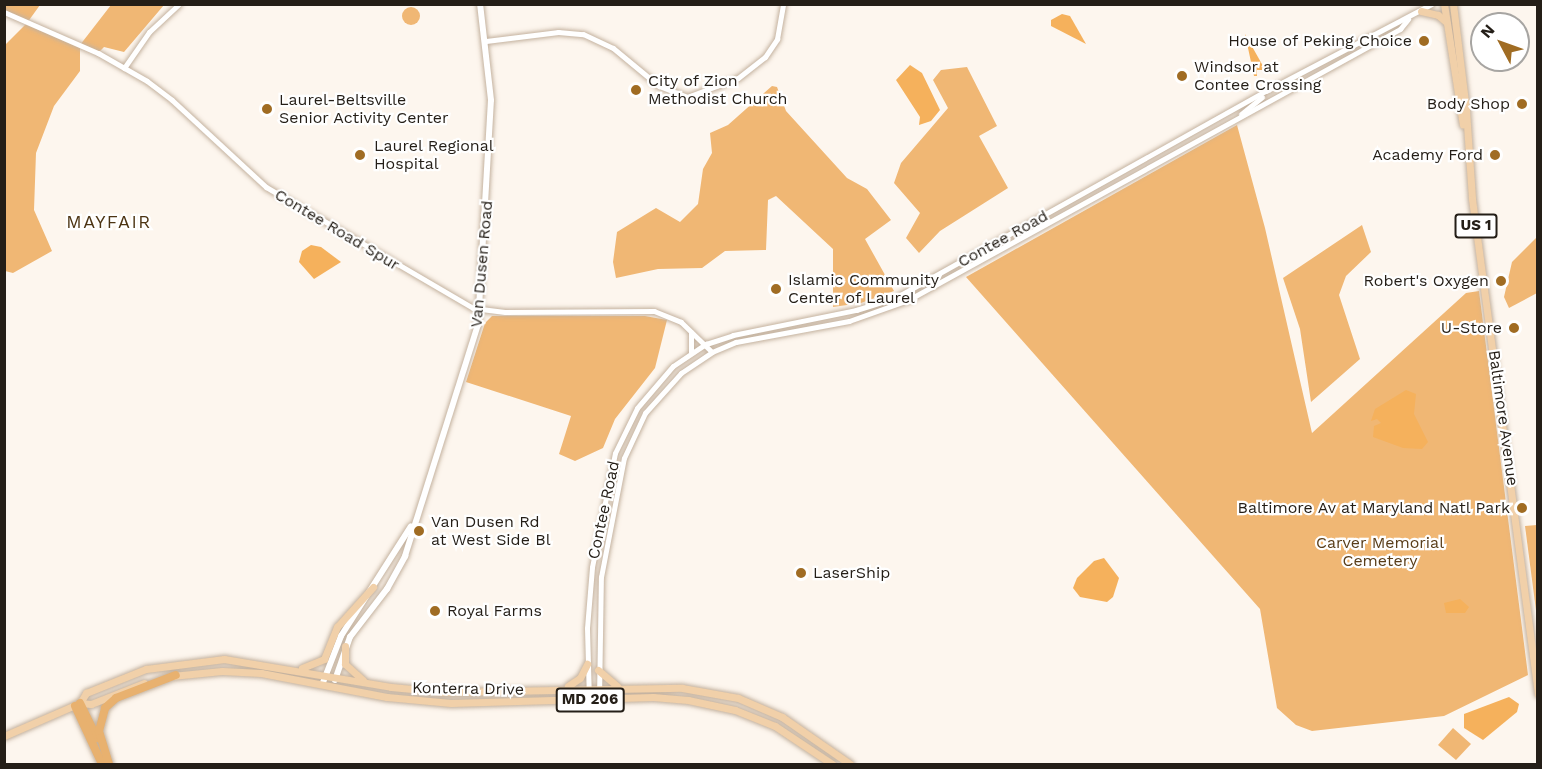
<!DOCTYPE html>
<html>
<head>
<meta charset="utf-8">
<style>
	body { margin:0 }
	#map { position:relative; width:1542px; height:769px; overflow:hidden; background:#fdf6ee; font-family:"Work Sans",sans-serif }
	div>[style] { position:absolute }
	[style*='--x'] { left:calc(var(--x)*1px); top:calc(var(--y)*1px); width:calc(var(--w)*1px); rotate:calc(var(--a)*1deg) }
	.green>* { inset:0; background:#f0b774 }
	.round { border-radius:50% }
	.water>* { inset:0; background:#f5b15c }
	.roads { filter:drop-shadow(0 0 2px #c4b29f) drop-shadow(0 0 2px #c4b29f) }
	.tertiary>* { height:5px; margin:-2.5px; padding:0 2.5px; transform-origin:2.5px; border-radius:2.5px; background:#fff }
	.secondary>* { height:6px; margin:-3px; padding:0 3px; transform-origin:3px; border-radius:3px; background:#fff }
	.primary>* { height:7px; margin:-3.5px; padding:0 3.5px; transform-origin:3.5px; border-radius:3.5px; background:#f1d0a9 }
	.motorway>* { height:8px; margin:-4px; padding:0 4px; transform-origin:4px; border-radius:4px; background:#e8b16f }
	.dots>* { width:16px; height:16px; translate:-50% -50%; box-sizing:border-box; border:3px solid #fff; border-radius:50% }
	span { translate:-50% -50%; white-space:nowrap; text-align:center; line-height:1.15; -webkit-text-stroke:4.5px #fff; paint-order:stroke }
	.shield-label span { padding:2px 4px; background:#fff; border:2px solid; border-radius:4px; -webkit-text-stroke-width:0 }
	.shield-label { font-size:15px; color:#241e17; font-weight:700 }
	.poi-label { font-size:16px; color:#241e17 }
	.right { translate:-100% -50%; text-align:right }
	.left { translate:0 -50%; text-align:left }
	.street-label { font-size:16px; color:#241e17 }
	.park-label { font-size:16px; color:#593d19 }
	.neighbourhood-label { font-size:18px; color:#4d3413; letter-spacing:1.5px }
	.frame { position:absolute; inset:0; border:6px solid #241e17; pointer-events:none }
	.north { position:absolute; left:1470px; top:12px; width:60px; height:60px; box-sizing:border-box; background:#fff; border:2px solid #a7a5a2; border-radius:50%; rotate:311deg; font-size:16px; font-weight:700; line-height:24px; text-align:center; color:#241e17 }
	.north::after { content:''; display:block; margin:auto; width:21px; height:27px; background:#a06c23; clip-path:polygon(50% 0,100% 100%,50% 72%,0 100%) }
</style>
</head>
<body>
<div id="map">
	<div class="green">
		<div style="clip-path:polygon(5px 5px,40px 5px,27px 23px,80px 45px,111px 5px,164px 5px,124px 52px,104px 47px,98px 53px,80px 45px,80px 71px,54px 106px,36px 153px,34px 210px,52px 251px,13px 273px,5px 271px,5px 45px,26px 24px,5px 11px)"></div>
		<div class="round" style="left:402px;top:7px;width:18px;height:18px"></div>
		<div style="clip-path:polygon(967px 67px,997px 126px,979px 136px,1008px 188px,940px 231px,919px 253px,906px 238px,920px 213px,894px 183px,901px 163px,948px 108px,933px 80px,941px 70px)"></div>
		<div style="clip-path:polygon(772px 86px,777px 87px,786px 111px,847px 178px,867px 189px,891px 220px,865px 239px,894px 291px,861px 303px,833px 307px,833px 249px,776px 196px,768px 200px,766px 250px,725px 251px,702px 268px,658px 269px,616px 278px,613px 262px,617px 232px,656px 208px,680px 222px,698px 204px,703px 169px,712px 153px,710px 133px,728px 125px)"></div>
		<div style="clip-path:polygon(1237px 125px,1265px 228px,1312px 433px,1466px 293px,1479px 291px,1528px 675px,1444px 716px,1312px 731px,1296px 725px,1277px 708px,1260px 609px,966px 277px)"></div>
		<div style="clip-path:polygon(1362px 225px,1371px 252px,1346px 276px,1339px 295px,1360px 359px,1311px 402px,1300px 329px,1283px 278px)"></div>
		<div style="clip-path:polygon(1537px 237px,1537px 293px,1509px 308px,1504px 297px,1512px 262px)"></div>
		<div style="clip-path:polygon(492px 316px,645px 316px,667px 320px,655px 368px,615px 419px,603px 448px,575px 461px,559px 454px,571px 416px,466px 382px,485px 323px)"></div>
		<div style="clip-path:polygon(1537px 525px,1538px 525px,1537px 618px,1525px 526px)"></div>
		<div style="clip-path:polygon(1453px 728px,1471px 744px,1456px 760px,1438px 745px)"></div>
	</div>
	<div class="water">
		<div style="clip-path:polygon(1062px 14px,1070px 16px,1086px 44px,1051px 26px,1051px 20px)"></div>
		<div style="clip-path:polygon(1245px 34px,1263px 66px,1262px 70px,1257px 70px,1257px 76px,1254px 76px)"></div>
		<div style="clip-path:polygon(910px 65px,922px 73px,940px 110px,931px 121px,919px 125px,920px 117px,896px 80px)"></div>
		<div style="clip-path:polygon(311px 245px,321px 247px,341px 262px,314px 279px,299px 262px,302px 251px)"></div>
		<div style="clip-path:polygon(1406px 390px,1416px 394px,1414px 414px,1428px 442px,1422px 449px,1403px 448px,1373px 437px,1374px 426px,1381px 423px,1377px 419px,1371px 421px,1375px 409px)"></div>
		<div style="clip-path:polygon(1104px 558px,1119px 578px,1113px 597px,1107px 602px,1080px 597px,1073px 588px,1077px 578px,1094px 561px)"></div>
		<div style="clip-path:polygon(1460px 599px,1469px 607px,1465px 613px,1446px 613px,1444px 603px)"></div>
		<div style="clip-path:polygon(1509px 697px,1519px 704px,1517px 712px,1483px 740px,1464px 728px,1464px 714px)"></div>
	</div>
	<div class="roads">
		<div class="tertiary">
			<div style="--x:4;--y:12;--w:103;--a:23.6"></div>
			<div style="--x:98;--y:53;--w:56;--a:29.7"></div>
			<div style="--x:147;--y:81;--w:31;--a:37"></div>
			<div style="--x:172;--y:100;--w:128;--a:42.8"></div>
			<div style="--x:266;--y:187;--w:240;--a:30.3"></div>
			<div style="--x:473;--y:308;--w:32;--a:7"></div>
			<div style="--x:505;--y:312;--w:149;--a:-0.4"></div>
			<div style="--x:654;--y:311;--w:29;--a:22"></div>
			<div style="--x:681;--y:322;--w:43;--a:44.1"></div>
			<div style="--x:486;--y:41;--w:73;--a:-7.1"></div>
			<div style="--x:558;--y:32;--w:25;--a:5"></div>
			<div style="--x:583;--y:34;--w:33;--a:25"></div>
			<div style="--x:613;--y:48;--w:60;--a:39.6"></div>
			<div style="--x:659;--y:86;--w:30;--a:21"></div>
			<div style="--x:687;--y:97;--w:54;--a:-20.4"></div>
			<div style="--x:738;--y:78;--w:34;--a:-38"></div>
			<div style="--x:765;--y:57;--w:22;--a:-56"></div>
			<div style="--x:777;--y:39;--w:36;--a:-80"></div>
			<div style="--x:124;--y:68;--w:44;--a:-55.2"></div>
			<div style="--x:149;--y:32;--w:41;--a:-43"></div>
			<div style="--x:1241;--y:114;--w:27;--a:-39"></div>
			<div style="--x:691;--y:353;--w:21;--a:-90"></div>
			<div style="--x:599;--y:699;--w:122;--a:-89.1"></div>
			<div style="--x:601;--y:577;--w:121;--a:-79.1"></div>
			<div style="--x:624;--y:458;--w:50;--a:-65"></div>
			<div style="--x:645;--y:413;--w:54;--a:-48"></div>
			<div style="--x:681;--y:373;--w:37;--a:-34"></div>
			<div style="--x:712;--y:352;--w:26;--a:-23"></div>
			<div style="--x:736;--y:342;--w:115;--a:-10.5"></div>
			<div style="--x:849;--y:321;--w:63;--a:-19.6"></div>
			<div style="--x:908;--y:300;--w:562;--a:-28.85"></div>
			<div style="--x:1400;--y:29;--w:13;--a:-51"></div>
			<div style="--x:589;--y:700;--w:72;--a:-91.6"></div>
			<div style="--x:587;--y:628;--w:61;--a:-85.3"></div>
			<div style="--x:592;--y:567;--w:116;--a:-78.6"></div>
			<div style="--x:615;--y:453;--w:50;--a:-63.9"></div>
			<div style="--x:637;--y:408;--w:55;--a:-49.4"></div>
			<div style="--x:673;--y:366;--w:40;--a:-34"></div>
			<div style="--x:706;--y:344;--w:28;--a:-18"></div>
			<div style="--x:733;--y:335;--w:126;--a:-11.5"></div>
			<div style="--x:856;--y:310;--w:41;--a:-17.1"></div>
			<div style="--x:895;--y:298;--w:425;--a:-29.2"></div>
			<div style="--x:1266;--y:91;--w:187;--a:-27.7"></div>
		</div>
		<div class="secondary">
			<div style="--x:335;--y:680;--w:46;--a:-70.8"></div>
			<div style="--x:350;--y:637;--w:61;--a:-52.4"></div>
			<div style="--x:387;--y:589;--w:38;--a:-61"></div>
			<div style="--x:405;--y:556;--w:242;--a:-72.5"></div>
			<div style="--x:478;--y:325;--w:225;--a:-86.7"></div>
			<div style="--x:491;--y:100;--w:97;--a:-96.5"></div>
			<div style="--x:322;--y:685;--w:53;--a:-68.8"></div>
			<div style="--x:341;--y:636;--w:130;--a:-57.5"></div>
		</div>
		<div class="primary">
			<div style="--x:1444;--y:4;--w:122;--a:81.1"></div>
			<div style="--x:1453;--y:4;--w:107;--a:83"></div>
			<div style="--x:1466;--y:110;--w:89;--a:86.1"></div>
			<div style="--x:1472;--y:199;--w:499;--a:82.4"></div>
			<div style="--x:1421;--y:11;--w:17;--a:13"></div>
			<div style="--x:1438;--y:15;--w:11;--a:41"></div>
			<div style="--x:345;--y:646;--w:18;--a:90"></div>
			<div style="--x:345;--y:664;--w:24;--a:42"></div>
			<div style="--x:302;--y:668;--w:24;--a:-22"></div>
			<div style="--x:324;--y:659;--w:35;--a:-68"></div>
			<div style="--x:337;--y:627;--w:54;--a:-48"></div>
			<div style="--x:598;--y:670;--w:25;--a:40"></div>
			<div style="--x:172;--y:676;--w:50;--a:-5.7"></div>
			<div style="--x:222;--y:671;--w:39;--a:3"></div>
			<div style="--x:261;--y:673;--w:128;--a:10.8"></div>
			<div style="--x:387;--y:697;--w:64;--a:5.4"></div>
			<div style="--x:451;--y:703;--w:202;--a:-1.7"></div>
			<div style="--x:653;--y:697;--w:35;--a:5"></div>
			<div style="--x:688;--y:700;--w:48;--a:12"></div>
			<div style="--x:735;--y:710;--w:43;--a:21.8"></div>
			<div style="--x:775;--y:726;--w:69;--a:33.7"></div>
			<div style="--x:568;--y:686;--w:14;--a:-34"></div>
			<div style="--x:580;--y:678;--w:16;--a:-63"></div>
			<div style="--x:80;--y:703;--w:12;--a:-59"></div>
			<div style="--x:86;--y:693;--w:65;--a:-21.8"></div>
			<div style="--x:146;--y:669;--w:79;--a:-7.3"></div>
			<div style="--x:224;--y:659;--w:169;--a:9.5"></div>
			<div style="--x:391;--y:687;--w:53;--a:5.4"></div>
			<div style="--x:444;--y:692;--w:238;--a:-1"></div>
			<div style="--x:682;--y:688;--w:57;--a:10.1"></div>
			<div style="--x:738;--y:698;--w:48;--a:23.4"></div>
			<div style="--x:782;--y:717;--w:83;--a:34.7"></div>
			<div style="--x:4;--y:736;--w:83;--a:-23.5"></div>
			<div style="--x:80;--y:703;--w:11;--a:5"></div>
			<div style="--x:91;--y:704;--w:57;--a:-21.6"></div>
		</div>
		<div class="motorway">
			<div style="--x:80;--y:703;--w:39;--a:64"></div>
			<div style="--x:75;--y:706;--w:64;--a:65"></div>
			<div style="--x:109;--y:764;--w:34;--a:-107"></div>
			<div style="--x:99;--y:731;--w:24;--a:-75"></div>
			<div style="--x:105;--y:708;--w:15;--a:-42"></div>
			<div style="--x:116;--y:698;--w:64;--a:-21"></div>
		</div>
	</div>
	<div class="dots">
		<div style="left:1424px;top:41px;background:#a06c23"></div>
		<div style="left:1182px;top:76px;background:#a06c23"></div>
		<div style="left:636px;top:90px;background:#a06c23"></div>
		<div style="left:1522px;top:104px;background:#a06c23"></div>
		<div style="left:267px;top:109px;background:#a06c23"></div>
		<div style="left:360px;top:155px;background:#a06c23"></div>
		<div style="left:1495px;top:155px;background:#a06c23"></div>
		<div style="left:1501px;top:281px;background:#a06c23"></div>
		<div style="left:776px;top:289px;background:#a06c23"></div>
		<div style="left:1514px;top:328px;background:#a06c23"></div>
		<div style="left:1522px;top:508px;background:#a06c23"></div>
		<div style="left:419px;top:531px;background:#a06c23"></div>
		<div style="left:801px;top:573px;background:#a06c23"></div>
		<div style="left:435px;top:611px;background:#a06c23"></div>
	</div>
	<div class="shield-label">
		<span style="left:1476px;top:226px">US 1</span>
		<span style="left:590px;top:700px">MD 206</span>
	</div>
	<div class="poi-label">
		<span class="right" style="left:1412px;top:41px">House of Peking Choice</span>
		<span class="left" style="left:1194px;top:76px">Windsor at<br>Contee Crossing</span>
		<span class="left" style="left:648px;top:90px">City of Zion<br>Methodist Church</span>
		<span class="left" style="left:279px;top:109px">Laurel-Beltsville<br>Senior Activity Center</span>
		<span class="right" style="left:1510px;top:104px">Body Shop</span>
		<span class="left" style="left:374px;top:155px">Laurel Regional<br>Hospital</span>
		<span class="right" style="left:1483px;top:155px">Academy Ford</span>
		<span class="left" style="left:788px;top:289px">Islamic Community<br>Center of Laurel</span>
		<span class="right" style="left:1489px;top:281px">Robert's Oxygen</span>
		<span class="right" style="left:1502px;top:328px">U-Store</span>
		<span class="right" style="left:1510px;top:508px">Baltimore Av at Maryland Natl Park</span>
		<span class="left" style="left:431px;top:531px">Van Dusen Rd<br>at West Side Bl</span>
		<span class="left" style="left:813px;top:573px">LaserShip</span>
		<span class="left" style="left:447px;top:611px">Royal Farms</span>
	</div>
	<div class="street-label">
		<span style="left:337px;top:230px;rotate:31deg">Contee Road Spur</span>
		<span style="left:1003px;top:239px;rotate:-29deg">Contee Road</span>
		<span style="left:482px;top:264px;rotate:-85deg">Van Dusen Road</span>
		<span style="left:1503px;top:418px;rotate:82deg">Baltimore Avenue</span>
		<span style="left:604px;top:510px;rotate:-78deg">Contee Road</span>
		<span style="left:468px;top:689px;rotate:1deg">Konterra Drive</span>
	</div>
	<div class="park-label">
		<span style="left:1380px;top:552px">Carver Memorial<br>Cemetery</span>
	</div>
	<div class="neighbourhood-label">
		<span style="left:109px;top:222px">MAYFAIR</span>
	</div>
	<div class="frame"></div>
	<div class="north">N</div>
</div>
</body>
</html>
